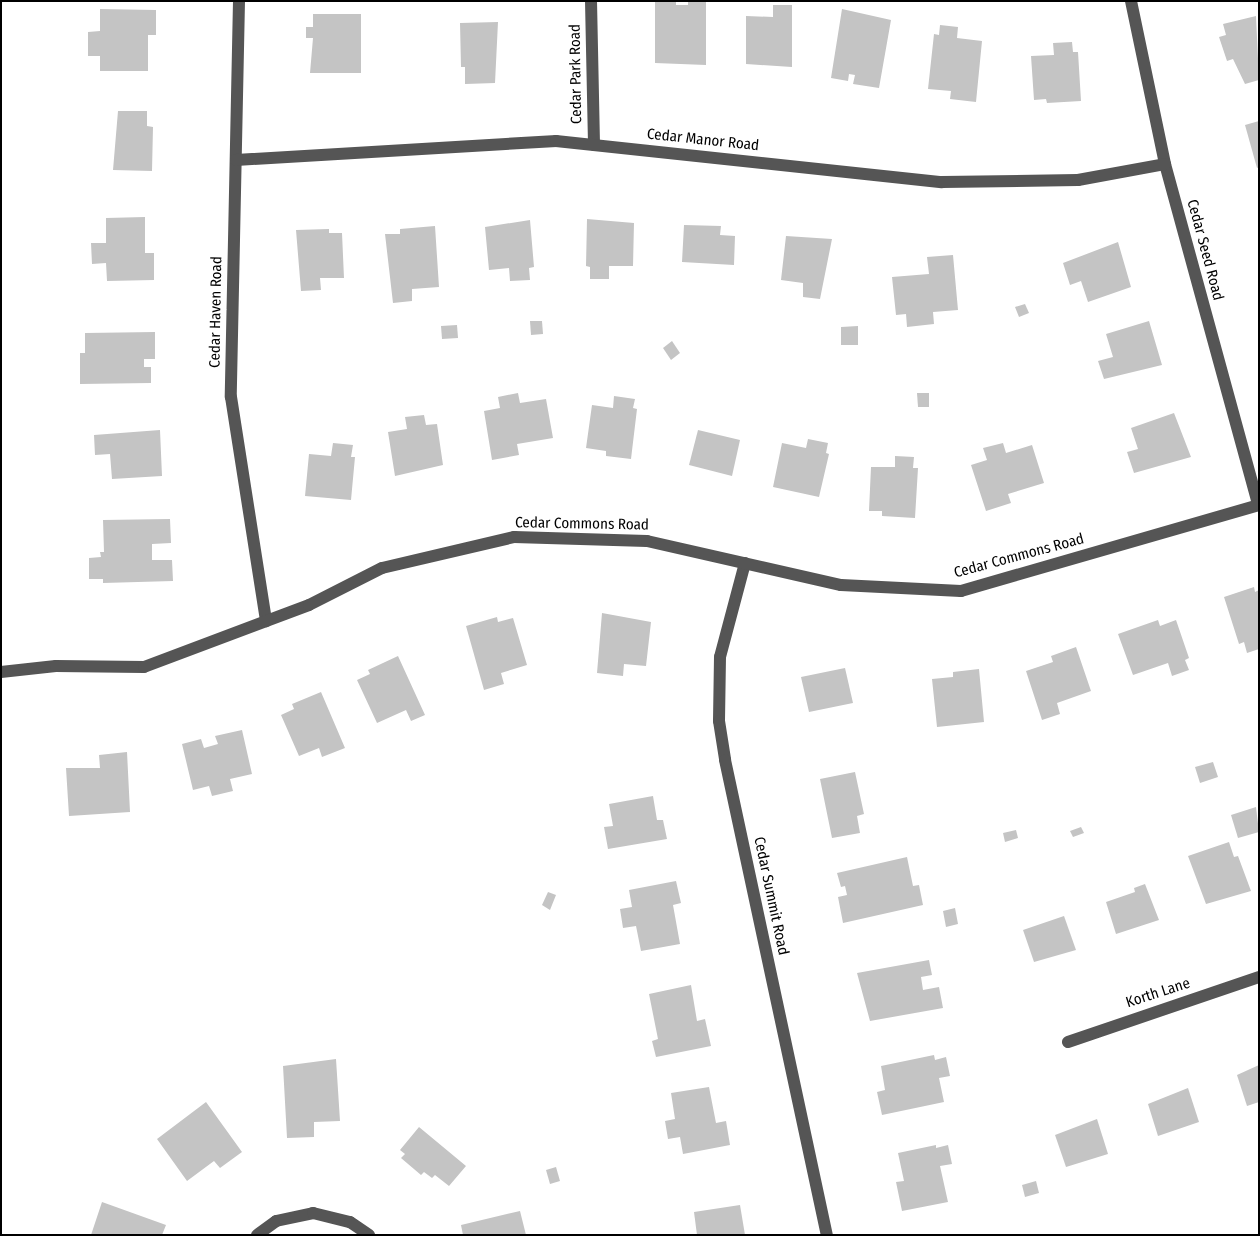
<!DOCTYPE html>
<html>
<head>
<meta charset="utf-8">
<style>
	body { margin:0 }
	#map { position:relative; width:1260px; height:1236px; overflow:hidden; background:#fff; font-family:"Fira Sans Condensed",sans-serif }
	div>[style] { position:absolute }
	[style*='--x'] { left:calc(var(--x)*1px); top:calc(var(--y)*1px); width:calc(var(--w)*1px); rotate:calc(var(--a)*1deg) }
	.building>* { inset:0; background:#c4c4c4 }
	.minor>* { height:12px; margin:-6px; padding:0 6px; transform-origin:6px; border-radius:6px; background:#555 }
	span { translate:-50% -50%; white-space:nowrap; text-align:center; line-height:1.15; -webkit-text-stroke:4px #fff; paint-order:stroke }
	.street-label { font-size:15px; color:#000 }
	.frame { position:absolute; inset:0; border:2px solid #000; pointer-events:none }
</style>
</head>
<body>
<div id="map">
	<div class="building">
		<div style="clip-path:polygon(655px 1px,676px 1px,676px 5px,688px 5px,688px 1px,706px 1px,706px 65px,655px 63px)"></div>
		<div style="clip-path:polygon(773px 5px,792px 5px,792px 67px,746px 64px,746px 16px,773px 17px)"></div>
		<div style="clip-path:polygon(100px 9px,156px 10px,156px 35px,148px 35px,148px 71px,100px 71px,100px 56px,88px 56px,88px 32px,100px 31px)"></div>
		<div style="clip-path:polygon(842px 9px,891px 20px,879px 88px,853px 84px,855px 75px,849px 74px,848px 81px,831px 78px)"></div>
		<div style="clip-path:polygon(313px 14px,361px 14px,361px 73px,310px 73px,313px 38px,306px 38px,306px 27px,313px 27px)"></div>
		<div style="clip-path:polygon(1256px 16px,1259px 80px,1245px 84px,1233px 59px,1227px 61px,1219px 37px,1226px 35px,1223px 24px)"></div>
		<div style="clip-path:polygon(498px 22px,495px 83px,465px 84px,465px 67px,461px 67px,460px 23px)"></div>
		<div style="clip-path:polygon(940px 25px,958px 27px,957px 38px,982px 41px,976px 102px,950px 99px,951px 91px,928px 89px,934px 34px,939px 35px)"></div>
		<div style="clip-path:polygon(1072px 42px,1073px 52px,1078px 52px,1081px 101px,1047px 103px,1046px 99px,1034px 100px,1031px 56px,1054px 55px,1053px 43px)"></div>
		<div style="clip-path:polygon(118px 111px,147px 111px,147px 126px,153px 127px,152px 171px,113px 170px)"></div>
		<div style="clip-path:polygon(1259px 121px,1259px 167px,1257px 168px,1245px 125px)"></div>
		<div style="clip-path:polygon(145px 217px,145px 253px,154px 253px,154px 280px,107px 281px,106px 263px,92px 264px,91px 243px,106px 243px,106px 218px)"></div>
		<div style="clip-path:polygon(587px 219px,634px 223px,633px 266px,609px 266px,609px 279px,590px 279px,590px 267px,586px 266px)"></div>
		<div style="clip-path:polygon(530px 220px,534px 267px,529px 268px,530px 280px,510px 281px,509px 268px,489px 270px,485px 227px)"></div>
		<div style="clip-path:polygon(684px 225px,721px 226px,720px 235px,735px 236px,734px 265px,682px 262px)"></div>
		<div style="clip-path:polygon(435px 226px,439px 287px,412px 289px,412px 301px,393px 303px,385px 234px,400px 234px,400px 229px)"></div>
		<div style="clip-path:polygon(329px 229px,329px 233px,342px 233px,344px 278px,320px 278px,321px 290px,301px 291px,296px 230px)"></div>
		<div style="clip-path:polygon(786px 236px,832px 239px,820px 299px,803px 297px,803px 283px,781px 280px)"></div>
		<div style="clip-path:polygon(1118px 242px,1131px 287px,1088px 302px,1081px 281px,1070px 285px,1063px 263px)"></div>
		<div style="clip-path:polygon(953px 255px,958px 310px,933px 312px,934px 324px,907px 327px,906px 314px,896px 315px,892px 277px,929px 274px,927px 257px)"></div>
		<div style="clip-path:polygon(1025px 304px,1029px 313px,1019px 317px,1015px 307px)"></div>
		<div style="clip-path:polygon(530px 321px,542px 321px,543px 334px,531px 335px)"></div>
		<div style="clip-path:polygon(1149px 321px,1162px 365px,1104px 379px,1098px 361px,1113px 357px,1106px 334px)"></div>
		<div style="clip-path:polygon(457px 325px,458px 338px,442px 339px,441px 326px)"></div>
		<div style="clip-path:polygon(858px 326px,858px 345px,841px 345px,841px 327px)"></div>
		<div style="clip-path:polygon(155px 332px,155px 359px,144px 359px,144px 367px,151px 367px,151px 383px,80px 384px,80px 353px,85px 353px,85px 333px)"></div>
		<div style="clip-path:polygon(672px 341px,680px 353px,671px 360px,663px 348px)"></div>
		<div style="clip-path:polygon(518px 393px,520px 403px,546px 399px,553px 438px,517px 444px,519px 455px,492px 460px,484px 411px,500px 408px,498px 397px)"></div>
		<div style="clip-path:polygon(917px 393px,929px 393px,929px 407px,918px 407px)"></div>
		<div style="clip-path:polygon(614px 396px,635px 399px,633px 408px,637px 409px,631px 459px,606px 456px,606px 451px,586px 448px,592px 405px,613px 408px)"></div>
		<div style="clip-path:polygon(1174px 413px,1191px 457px,1134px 473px,1127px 452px,1138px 449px,1131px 428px)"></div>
		<div style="clip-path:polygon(424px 415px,426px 425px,437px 424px,443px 465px,395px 476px,388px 432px,407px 429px,405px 417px)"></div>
		<div style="clip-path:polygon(160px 430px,162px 476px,112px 479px,110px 454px,95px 455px,94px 435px)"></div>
		<div style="clip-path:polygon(698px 430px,740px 440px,732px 476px,689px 465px)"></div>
		<div style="clip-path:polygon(808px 439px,828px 443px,826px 453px,829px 454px,819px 497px,773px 487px,782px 443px,806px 448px)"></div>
		<div style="clip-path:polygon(333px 443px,353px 445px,351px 457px,355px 457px,351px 500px,305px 496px,309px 454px,331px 456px)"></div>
		<div style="clip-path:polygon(1003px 443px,1006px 453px,1032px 445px,1044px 483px,1008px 494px,1011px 503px,986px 511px,971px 465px,987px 460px,983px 448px)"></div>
		<div style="clip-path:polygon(895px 456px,914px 457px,913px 468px,918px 468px,915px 518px,882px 516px,882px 511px,869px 511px,871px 467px,895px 467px)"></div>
		<div style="clip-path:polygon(170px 519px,171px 543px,152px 544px,152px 560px,172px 560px,173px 581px,103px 583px,103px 579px,89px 579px,89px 558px,101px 557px,100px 552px,104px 552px,103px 520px)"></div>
		<div style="clip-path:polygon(1254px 587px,1255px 592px,1259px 590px,1259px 649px,1247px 653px,1244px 642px,1239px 644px,1224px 597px)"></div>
		<div style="clip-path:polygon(602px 613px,651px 622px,646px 666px,624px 664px,623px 676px,597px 673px)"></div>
		<div style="clip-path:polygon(497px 617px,498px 622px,513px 618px,527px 665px,501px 673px,504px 684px,484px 690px,466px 626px)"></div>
		<div style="clip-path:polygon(1158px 620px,1160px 626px,1176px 620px,1189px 658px,1185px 660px,1189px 670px,1172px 676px,1168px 663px,1133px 675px,1118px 634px)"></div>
		<div style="clip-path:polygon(1076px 647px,1091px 691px,1057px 703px,1060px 714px,1042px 720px,1026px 671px,1053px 662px,1051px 656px)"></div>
		<div style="clip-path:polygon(398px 656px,425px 715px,411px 721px,406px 710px,377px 723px,357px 680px,370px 674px,368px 670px)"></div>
		<div style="clip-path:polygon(845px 668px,853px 703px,809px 712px,801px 677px)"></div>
		<div style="clip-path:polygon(979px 669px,984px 722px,937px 727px,932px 679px,953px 677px,953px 672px)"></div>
		<div style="clip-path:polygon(321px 692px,345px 748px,322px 757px,319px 748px,299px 756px,281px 715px,294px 709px,292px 704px)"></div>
		<div style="clip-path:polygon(242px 730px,252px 774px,230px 779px,233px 791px,212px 796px,209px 786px,193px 790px,182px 744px,201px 739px,204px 748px,218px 744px,215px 736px)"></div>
		<div style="clip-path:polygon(127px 752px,130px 812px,69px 816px,66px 768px,100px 768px,99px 755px)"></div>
		<div style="clip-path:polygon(1213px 762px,1218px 777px,1200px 783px,1195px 767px)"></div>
		<div style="clip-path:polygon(855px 772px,864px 814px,857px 816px,860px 833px,832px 838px,820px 779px)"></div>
		<div style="clip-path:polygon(653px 796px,657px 820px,663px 820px,667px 839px,608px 849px,604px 827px,613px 826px,609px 804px)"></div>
		<div style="clip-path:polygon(1256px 807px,1259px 832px,1238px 838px,1231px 815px)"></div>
		<div style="clip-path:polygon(1081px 827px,1084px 833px,1073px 837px,1070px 831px)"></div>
		<div style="clip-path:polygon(1016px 830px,1018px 838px,1005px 842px,1003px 833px)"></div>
		<div style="clip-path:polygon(1229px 842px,1234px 857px,1238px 856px,1251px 891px,1206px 904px,1188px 856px)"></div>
		<div style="clip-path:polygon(907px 857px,913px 886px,919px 885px,923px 905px,843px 923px,838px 897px,847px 895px,845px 886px,841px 887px,837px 873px)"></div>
		<div style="clip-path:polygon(676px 881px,681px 903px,673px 905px,680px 944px,641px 951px,636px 926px,623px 928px,620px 909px,632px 907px,629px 890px)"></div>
		<div style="clip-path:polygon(1145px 884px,1159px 920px,1116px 934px,1106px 902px,1135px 892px,1134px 888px)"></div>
		<div style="clip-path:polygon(548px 892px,556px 895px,550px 910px,542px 905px)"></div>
		<div style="clip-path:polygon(955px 908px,958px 924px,946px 927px,943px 911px)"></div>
		<div style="clip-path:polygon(1064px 916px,1076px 950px,1034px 962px,1023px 930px)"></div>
		<div style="clip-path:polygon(929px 960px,932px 975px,921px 977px,923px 990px,939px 987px,943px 1008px,870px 1021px,857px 973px)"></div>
		<div style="clip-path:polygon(691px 985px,697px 1021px,705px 1019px,711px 1046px,656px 1057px,652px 1041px,658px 1039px,649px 994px)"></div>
		<div style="clip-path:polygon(934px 1055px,935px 1060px,946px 1057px,950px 1076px,939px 1078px,944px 1102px,882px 1115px,877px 1092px,885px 1090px,881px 1066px)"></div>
		<div style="clip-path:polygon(336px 1059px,340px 1121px,314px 1122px,314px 1137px,287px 1138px,283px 1066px)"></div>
		<div style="clip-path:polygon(1259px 1065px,1259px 1102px,1247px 1106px,1237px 1075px)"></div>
		<div style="clip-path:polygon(709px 1087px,716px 1123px,726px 1121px,730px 1145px,683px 1154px,680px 1137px,668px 1139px,665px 1121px,675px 1119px,671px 1093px)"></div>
		<div style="clip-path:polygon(1188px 1088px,1199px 1122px,1158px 1136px,1148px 1104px)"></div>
		<div style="clip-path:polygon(206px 1102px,242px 1152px,220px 1168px,214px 1161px,187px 1181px,157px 1139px)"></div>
		<div style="clip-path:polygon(1097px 1119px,1108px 1154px,1066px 1167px,1055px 1135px)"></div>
		<div style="clip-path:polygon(419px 1127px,466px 1166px,449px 1186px,435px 1175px,432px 1178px,424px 1172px,421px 1175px,401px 1158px,405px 1154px,400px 1150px)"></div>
		<div style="clip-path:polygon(936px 1145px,936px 1148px,948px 1145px,952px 1164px,940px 1166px,948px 1202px,902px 1211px,896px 1182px,904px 1181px,898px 1153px)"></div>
		<div style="clip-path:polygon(556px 1167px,560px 1181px,550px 1184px,546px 1170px)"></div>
		<div style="clip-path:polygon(1036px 1181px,1039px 1193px,1025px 1197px,1022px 1185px)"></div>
		<div style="clip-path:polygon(102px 1202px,166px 1225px,162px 1235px,91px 1235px)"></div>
		<div style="clip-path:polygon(740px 1205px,745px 1235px,697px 1235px,694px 1212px)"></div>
		<div style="clip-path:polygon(520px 1211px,526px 1235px,463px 1235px,461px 1225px)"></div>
	</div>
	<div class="minor">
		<div style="--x:239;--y:1;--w:396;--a:91.2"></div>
		<div style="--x:231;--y:397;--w:227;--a:81.1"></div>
		<div style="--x:591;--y:1;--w:144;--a:88.8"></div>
		<div style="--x:1131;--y:1;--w:167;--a:78.2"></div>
		<div style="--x:1165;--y:164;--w:353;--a:74.7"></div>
		<div style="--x:236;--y:160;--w:321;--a:-3.4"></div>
		<div style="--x:556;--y:141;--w:388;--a:6.1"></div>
		<div style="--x:942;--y:182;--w:136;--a:-0.8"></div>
		<div style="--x:1078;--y:180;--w:88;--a:-10.4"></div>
		<div style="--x:745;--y:563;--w:97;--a:104.9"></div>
		<div style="--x:720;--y:657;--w:64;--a:90.9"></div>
		<div style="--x:719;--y:721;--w:39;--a:81"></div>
		<div style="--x:725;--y:760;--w:486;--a:77.9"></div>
		<div style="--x:1;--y:672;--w:55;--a:-6.2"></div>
		<div style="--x:56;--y:666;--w:88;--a:0.7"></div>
		<div style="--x:144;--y:667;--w:176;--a:-20.6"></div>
		<div style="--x:309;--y:605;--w:82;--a:-26.9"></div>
		<div style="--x:382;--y:568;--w:136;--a:-13.2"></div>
		<div style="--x:514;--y:537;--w:133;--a:1.7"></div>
		<div style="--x:647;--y:541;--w:199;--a:12.8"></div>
		<div style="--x:841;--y:585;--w:120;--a:2.9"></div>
		<div style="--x:961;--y:591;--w:310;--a:-16.1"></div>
		<div style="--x:1068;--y:1042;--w:202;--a:-18.8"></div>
		<div style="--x:257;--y:1235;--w:24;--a:-36"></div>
		<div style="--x:276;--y:1221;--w:38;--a:-12"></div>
		<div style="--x:313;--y:1213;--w:38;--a:14"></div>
		<div style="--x:350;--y:1222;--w:23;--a:34"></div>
	</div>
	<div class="street-label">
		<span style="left:576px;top:74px;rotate:-91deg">Cedar Park Road</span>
		<span style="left:703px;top:140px;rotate:6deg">Cedar Manor Road</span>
		<span style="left:1205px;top:250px;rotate:75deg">Cedar Seed Road</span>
		<span style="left:216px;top:312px;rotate:-89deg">Cedar Haven Road</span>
		<span style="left:582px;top:524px;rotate:1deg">Cedar Commons Road</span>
		<span style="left:1019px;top:556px;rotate:-15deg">Cedar Commons Road</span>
		<span style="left:771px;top:896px;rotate:78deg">Cedar Summit Road</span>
		<span style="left:1158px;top:993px;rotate:-18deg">Korth Lane</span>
	</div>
	<div class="frame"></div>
</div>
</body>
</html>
